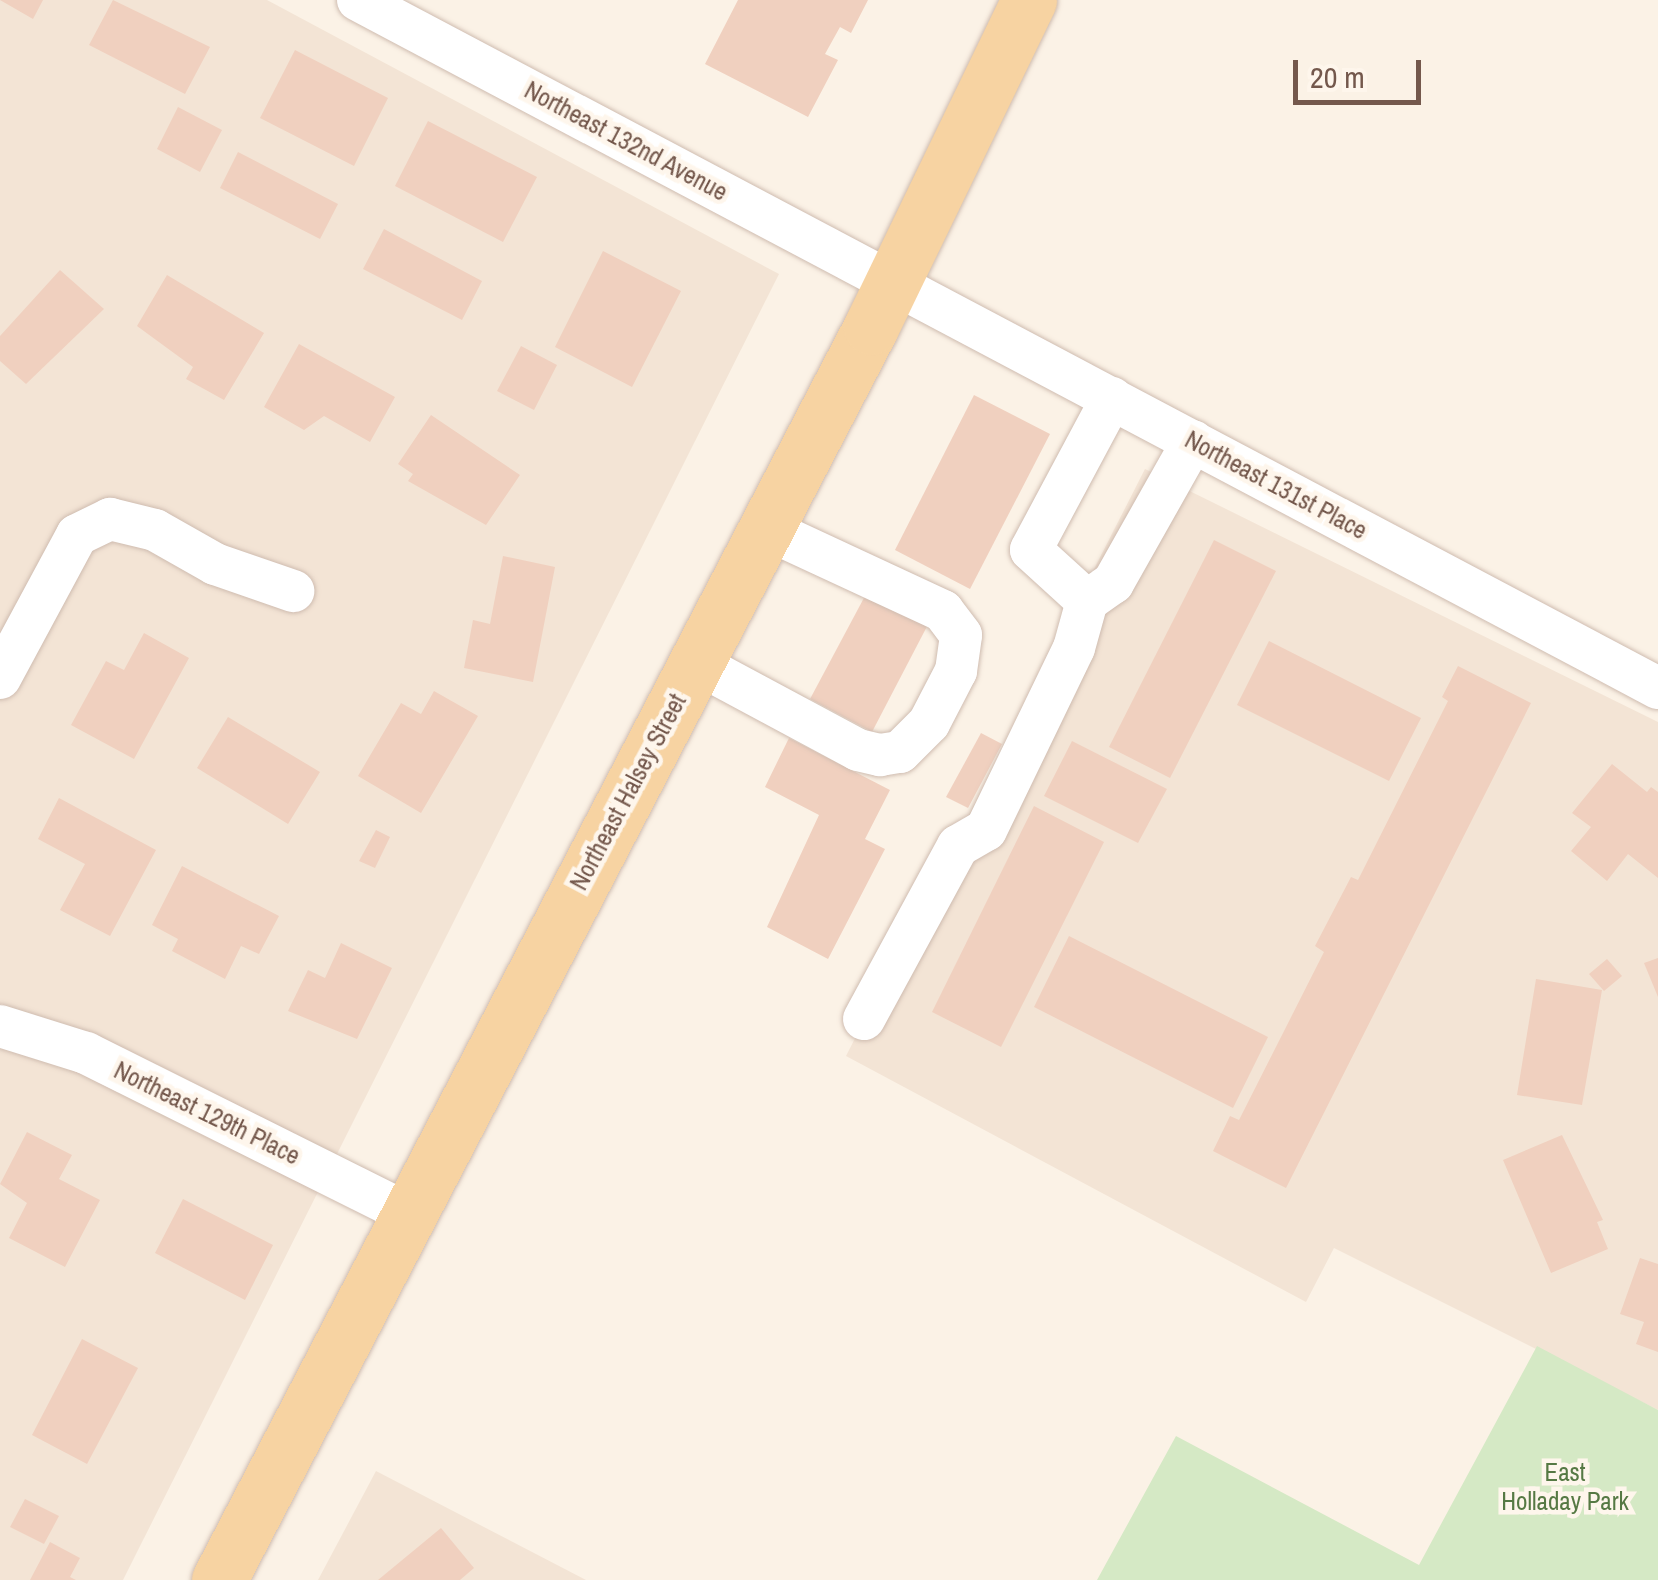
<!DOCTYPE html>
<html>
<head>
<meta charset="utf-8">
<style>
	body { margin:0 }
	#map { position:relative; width:1658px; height:1580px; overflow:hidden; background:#fbf2e6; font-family:"Archivo Narrow",sans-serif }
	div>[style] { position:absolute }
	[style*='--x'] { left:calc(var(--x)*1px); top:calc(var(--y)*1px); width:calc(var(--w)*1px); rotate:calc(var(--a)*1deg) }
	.residential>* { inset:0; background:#f3e4d5 }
	.green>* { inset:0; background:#d5e9c5 }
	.building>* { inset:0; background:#f0d0bf }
	.roads { filter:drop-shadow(0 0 2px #cfbcb0) drop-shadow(0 0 2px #cfbcb0) }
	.minor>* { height:42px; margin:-21px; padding:0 21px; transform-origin:21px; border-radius:21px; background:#fff }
	.major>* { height:55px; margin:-27.5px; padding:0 27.5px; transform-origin:27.5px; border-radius:27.5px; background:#f7d3a2 }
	span { translate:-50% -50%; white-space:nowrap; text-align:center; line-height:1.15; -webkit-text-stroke:9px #fef6ec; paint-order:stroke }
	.street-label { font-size:25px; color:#74584c }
	.park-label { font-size:25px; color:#567944 }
	.scale { position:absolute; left:1293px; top:60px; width:128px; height:45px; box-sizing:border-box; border:5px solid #74584c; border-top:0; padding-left:12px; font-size:30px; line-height:35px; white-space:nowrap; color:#74584c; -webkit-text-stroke:8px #fef6ec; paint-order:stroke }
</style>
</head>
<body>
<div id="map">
	<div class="residential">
		<div style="clip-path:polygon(0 0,267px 0,779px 274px,123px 1580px,0 1580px)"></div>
		<div style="clip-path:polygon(1145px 469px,1658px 722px,1658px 1410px,1334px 1248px,1306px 1302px,846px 1056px)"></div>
		<div style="clip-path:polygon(376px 1471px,586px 1580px,318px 1580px)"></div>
	</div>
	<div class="green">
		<div style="clip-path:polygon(1537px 1346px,1658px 1410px,1658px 1580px,1097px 1580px,1176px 1436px,1419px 1565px)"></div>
	</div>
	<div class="building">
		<div style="clip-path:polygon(0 0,43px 0,33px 19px)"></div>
		<div style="clip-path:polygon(113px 0,210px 47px,185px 94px,89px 45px)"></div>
		<div style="clip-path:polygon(738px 0,868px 0,851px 33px,840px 27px,825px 54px,838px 60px,808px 117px,705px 64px)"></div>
		<div style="clip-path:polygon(295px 50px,388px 98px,354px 166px,260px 118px)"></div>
		<div style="clip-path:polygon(178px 107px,222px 130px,200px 172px,157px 149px)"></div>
		<div style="clip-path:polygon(428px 121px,537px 177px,503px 242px,395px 186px)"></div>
		<div style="clip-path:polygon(238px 152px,338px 204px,320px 239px,220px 188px)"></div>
		<div style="clip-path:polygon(384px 229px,482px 281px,462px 320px,363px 269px)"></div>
		<div style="clip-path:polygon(603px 251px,681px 291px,632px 387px,555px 347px)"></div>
		<div style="clip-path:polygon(60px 270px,104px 309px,26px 384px,0 361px,0 336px)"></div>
		<div style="clip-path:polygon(167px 275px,264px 333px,224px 400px,186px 379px,193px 367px,137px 326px)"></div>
		<div style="clip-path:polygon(299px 344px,395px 397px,370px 442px,324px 416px,304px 430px,264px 407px)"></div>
		<div style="clip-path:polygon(521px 346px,557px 365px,534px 410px,497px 391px)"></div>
		<div style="clip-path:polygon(974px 395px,1050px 434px,970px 589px,895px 550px)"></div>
		<div style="clip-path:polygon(431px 415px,520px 475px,486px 525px,408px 481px,413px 474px,398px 464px)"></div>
		<div style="clip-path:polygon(1214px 540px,1276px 571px,1170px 778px,1109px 747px)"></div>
		<div style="clip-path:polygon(503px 556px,555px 567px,533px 682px,464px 668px,473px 620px,490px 624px)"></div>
		<div style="clip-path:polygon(873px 581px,934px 613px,872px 732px,810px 699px)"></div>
		<div style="clip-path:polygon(144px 633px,189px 658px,134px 759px,71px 725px,106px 661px,124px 670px)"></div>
		<div style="clip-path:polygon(1269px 641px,1421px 718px,1389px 781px,1237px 705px)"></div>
		<div style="clip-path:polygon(1458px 666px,1531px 703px,1286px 1188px,1213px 1151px,1230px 1116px,1239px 1120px,1324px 952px,1315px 946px,1351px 877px,1358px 880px,1448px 701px,1442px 697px)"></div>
		<div style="clip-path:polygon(434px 691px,478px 716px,421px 813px,358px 776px,401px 703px,421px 714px)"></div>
		<div style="clip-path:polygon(228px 717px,320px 772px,288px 824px,197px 768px)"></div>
		<div style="clip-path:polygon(981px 733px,1002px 744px,968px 808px,946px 797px)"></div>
		<div style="clip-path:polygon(789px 738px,890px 790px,865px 839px,885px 849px,828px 959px,767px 927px,819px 815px,765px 787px)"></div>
		<div style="clip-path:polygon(1072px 741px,1167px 789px,1138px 843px,1044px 796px)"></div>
		<div style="clip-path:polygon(1612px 764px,1647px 792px,1651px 787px,1658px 792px,1658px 878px,1628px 854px,1607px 881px,1571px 851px,1591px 827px,1572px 813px)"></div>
		<div style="clip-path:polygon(59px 798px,156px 850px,110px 936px,60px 910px,85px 864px,38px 839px)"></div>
		<div style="clip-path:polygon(1034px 806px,1104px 842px,1001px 1047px,932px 1012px)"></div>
		<div style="clip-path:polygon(376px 830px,390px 837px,375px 868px,359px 861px)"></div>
		<div style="clip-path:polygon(182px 866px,279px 916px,259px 954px,241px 946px,225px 979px,172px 951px,178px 939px,152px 925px)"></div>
		<div style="clip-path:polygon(1069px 936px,1268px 1037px,1233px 1108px,1034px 1007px)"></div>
		<div style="clip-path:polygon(341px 943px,392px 968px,357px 1039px,288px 1011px,308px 970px,325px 978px)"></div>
		<div style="clip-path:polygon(1658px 958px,1658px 997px,1644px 963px)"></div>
		<div style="clip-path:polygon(1607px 959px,1622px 976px,1604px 991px,1589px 974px)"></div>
		<div style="clip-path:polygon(1536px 979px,1602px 990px,1582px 1105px,1517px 1095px)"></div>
		<div style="clip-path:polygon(27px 1132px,72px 1155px,59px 1179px,100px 1200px,65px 1267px,9px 1238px,27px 1203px,0 1184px)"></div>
		<div style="clip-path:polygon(1562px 1135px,1603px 1220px,1597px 1222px,1608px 1249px,1551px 1273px,1503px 1160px)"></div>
		<div style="clip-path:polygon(183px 1199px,273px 1245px,245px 1300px,155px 1253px)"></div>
		<div style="clip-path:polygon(1640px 1258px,1658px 1264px,1658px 1352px,1636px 1344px,1644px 1322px,1620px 1314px)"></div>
		<div style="clip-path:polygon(82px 1339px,138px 1368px,87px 1464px,32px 1435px)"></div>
		<div style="clip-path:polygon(25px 1499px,59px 1516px,44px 1544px,10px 1527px)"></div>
		<div style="clip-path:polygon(441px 1528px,474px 1568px,460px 1580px,378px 1580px)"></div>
		<div style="clip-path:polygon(50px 1542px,80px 1558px,70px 1577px,76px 1580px,30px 1580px)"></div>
	</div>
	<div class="roads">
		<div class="minor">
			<div style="--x:358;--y:0;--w:1471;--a:27.89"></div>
			<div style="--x:1112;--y:398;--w:172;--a:118.1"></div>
			<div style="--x:1031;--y:550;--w:76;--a:42.3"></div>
			<div style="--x:1087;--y:601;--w:32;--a:-35"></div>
			<div style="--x:1113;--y:583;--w:163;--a:-60.6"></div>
			<div style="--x:696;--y:663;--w:184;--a:28.2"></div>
			<div style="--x:858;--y:750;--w:23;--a:13"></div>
			<div style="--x:880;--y:755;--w:20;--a:-9"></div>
			<div style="--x:900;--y:752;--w:41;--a:-45"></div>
			<div style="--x:929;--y:723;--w:59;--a:-62.6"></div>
			<div style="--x:956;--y:671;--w:36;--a:-82"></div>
			<div style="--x:961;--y:635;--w:30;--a:-127"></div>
			<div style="--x:943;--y:611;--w:195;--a:-155.1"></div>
			<div style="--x:0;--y:678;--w:162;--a:-61.7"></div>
			<div style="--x:77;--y:535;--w:37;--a:-26"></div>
			<div style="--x:110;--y:519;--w:46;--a:13.7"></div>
			<div style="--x:155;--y:530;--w:69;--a:29.5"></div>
			<div style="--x:215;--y:564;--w:83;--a:19.1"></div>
			<div style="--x:864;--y:1019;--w:197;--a:-61.5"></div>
			<div style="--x:958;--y:846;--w:32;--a:-30"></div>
			<div style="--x:986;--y:830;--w:202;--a:-64.2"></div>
			<div style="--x:1074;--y:648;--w:49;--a:-74.5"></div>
			<div style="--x:0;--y:1026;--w:90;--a:17.4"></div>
			<div style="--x:86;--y:1053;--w:361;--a:26.5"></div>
		</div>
		<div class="major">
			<div style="--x:219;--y:1580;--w:1412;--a:-62.51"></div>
			<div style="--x:871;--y:327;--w:363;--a:-64.2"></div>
		</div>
	</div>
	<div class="street-label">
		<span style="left:626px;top:141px;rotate:28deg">Northeast 132nd Avenue</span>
		<span style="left:1276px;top:485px;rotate:28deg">Northeast 131st Place</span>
		<span style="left:628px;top:792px;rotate:-62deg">Northeast Halsey Street</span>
		<span style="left:207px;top:1113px;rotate:26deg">Northeast 129th Place</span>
	</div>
	<div class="park-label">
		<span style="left:1565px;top:1487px">East<br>Holladay Park</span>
	</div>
	<div class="scale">20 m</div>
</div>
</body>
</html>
